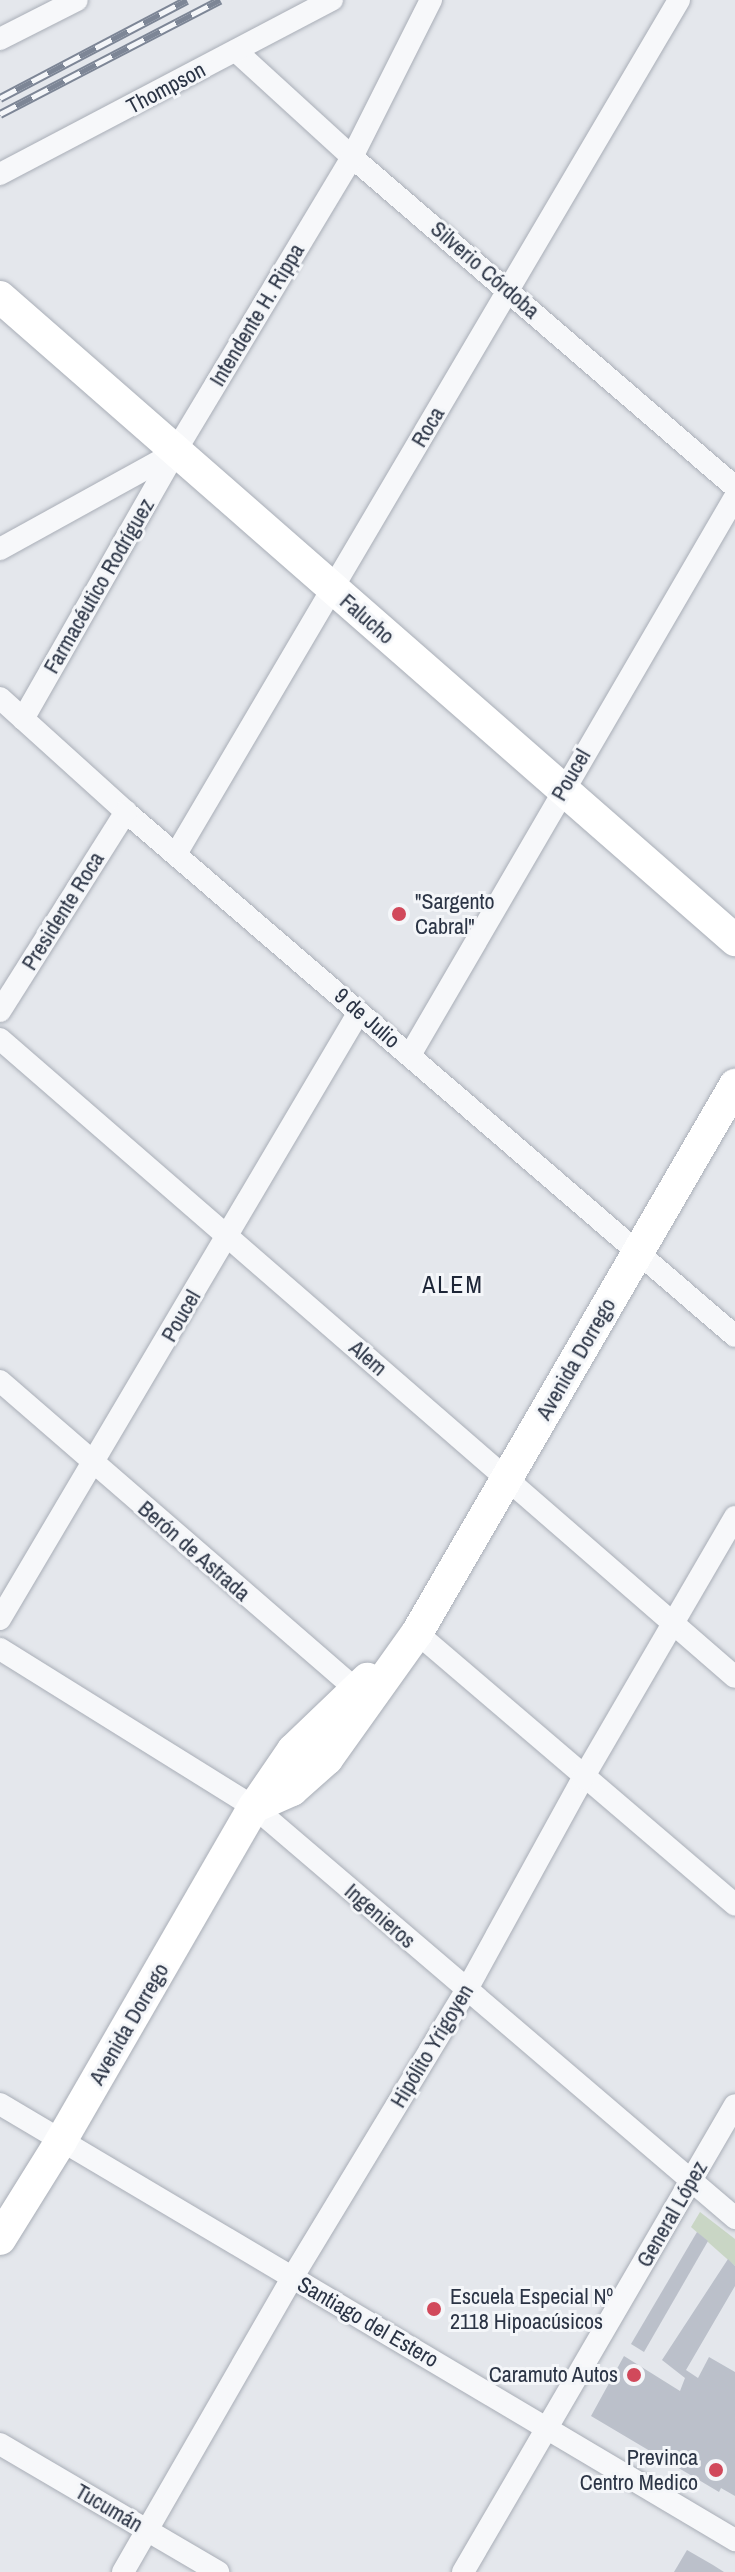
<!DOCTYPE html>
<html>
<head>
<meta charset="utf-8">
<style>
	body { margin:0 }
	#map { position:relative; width:735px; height:2572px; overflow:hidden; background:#e4e7ec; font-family:"Archivo Narrow",sans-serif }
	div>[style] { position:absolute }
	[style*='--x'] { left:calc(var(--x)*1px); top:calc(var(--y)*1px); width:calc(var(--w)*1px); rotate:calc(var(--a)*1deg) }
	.green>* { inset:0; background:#c9d6c5 }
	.building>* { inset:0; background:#bbc0ca }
	.roads { filter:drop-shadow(0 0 2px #a9aeb7) drop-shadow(0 0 2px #a9aeb7) }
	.street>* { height:22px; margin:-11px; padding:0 11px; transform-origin:11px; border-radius:11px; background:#f7f8fa }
	.secondary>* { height:32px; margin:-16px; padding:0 16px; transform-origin:16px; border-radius:16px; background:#fff }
	.rail>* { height:9px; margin-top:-4.5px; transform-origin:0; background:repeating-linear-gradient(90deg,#f4f6f9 0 18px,#7d8696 0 36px); box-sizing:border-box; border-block:2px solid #7d8696 }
	.dots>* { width:22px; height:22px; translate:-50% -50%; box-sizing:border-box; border:4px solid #f4f6f9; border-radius:50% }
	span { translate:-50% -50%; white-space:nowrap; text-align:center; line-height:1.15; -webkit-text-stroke:6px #f4f6f9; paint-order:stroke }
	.street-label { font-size:22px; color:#2b3445 }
	.poi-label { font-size:22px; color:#2b3445 }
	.left { translate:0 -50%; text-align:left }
	.right { translate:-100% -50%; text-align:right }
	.neighbourhood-label { font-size:24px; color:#1d2536; letter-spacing:2px }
</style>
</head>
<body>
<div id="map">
	<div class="green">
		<div style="clip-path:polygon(700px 2212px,735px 2239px,735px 2266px,691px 2227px)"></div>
	</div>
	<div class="building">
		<div style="clip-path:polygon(697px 2232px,708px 2241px,644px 2352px,631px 2344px)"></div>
		<div style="clip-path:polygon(728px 2259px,735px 2266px,735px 2286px,686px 2370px,698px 2378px,709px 2357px,735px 2372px,735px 2496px,721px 2488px,719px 2492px,591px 2416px,624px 2356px,680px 2391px,685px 2378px,662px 2360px)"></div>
		<div style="clip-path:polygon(687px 2550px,713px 2565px,724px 2572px,674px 2572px)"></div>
	</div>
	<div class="roads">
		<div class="street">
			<div style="--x:0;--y:39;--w:86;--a:-26.9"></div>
			<div style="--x:236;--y:51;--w:157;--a:42.4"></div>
			<div style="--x:352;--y:157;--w:506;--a:40.75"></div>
			<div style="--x:0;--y:174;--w:375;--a:-27.7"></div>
			<div style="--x:0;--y:549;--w:199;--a:-28.9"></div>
			<div style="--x:0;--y:698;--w:170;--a:42.1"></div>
			<div style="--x:126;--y:812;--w:803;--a:40.71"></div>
			<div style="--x:23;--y:719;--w:307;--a:-60.3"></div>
			<div style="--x:175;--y:452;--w:344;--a:-59"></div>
			<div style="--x:352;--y:157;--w:176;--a:-63.3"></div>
			<div style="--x:176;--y:854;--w:991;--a:-59.5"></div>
			<div style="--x:0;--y:1011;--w:236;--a:-57.7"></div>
			<div style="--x:0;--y:1039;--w:973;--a:40.96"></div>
			<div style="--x:410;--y:1055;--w:646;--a:-59.78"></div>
			<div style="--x:0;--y:1381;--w:470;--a:40.9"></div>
			<div style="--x:355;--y:1689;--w:13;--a:103"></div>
			<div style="--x:0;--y:1619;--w:705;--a:-59.4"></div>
			<div style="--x:417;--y:1633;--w:418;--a:40.5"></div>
			<div style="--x:0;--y:1649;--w:299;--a:31.9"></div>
			<div style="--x:254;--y:1807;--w:633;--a:40.51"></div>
			<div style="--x:0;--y:2104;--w:855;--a:30.68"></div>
			<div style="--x:0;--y:2444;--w:253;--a:30.4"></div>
			<div style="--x:123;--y:2572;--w:339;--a:-60.1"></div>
			<div style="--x:292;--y:2278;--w:336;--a:-58.8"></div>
			<div style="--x:466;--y:1991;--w:243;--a:-61.2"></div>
			<div style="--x:583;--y:1778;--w:302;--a:-59.8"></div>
			<div style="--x:463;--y:2572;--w:540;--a:-59.78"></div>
		</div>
		<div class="secondary">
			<div style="--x:0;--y:297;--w:977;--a:41.18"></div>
			<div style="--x:254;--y:1807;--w:42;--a:-24.1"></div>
			<div style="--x:292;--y:1790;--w:47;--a:-41.5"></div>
			<div style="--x:327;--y:1759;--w:155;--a:-54.5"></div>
			<div style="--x:417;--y:1633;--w:634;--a:-59.87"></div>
			<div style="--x:0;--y:2239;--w:115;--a:-58.1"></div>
			<div style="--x:61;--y:2141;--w:386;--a:-60"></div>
			<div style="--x:254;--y:1807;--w:69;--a:-55.6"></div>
			<div style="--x:293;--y:1750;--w:103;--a:-43.8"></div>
		</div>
	</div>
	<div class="rail">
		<div style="--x:0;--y:98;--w:211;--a:-27.7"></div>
		<div style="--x:0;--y:114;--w:248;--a:-27.4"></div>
	</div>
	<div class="dots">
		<div style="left:399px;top:914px;background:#d1495b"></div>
		<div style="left:434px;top:2309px;background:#d1495b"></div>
		<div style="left:634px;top:2375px;background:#d1495b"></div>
		<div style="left:716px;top:2470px;background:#d1495b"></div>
	</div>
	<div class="street-label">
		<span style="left:166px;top:88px;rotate:-28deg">Thompson</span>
		<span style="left:485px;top:270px;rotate:41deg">Silverio Córdoba</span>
		<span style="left:257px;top:315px;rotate:-59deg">Intendente H. Rippa</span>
		<span style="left:428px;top:427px;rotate:-59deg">Roca</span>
		<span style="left:99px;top:586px;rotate:-60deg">Farmacéutico Rodríguez</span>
		<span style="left:367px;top:619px;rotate:41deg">Falucho</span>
		<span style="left:571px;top:775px;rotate:-60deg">Poucel</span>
		<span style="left:63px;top:911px;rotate:-58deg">Presidente Roca</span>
		<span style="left:367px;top:1018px;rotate:41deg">9 de Julio</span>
		<span style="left:181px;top:1316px;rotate:-60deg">Poucel</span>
		<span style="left:368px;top:1358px;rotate:41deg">Alem</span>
		<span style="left:576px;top:1359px;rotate:-60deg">Avenida Dorrego</span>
		<span style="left:194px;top:1551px;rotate:41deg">Berón de Astrada</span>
		<span style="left:380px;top:1916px;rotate:41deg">Ingenieros</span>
		<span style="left:129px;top:2024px;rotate:-60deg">Avenida Dorrego</span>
		<span style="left:432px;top:2046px;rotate:-59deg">Hipólito Yrigoyen</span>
		<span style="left:672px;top:2214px;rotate:-60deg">General López</span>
		<span style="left:368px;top:2322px;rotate:30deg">Santiago del Estero</span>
		<span style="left:109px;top:2508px;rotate:30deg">Tucumán</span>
	</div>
	<div class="poi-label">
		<span class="left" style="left:415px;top:914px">"Sargento<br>Cabral"</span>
		<span class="left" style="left:450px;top:2309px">Escuela Especial Nº<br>2118 Hipoacúsicos</span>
		<span class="right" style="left:618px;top:2375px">Caramuto Autos</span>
		<span class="right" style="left:698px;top:2470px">Previnca<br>Centro Medico</span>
	</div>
	<div class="neighbourhood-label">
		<span style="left:453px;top:1285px">ALEM</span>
	</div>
</div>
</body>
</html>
